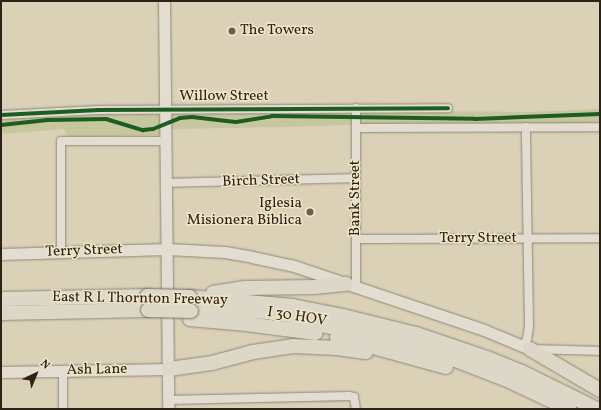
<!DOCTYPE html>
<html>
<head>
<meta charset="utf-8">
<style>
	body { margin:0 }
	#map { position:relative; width:601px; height:410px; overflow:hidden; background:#dad1b7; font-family:Vollkorn,serif }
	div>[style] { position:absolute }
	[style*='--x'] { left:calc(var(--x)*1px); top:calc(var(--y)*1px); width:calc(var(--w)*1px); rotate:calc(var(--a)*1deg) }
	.green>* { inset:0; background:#c6c79d }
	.roads { filter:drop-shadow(0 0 1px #8f8879) drop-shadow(0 0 1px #8f8879) }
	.street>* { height:8px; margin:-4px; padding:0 4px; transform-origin:4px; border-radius:4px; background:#e2ddd0 }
	.secondary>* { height:11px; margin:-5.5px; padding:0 5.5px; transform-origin:5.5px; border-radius:5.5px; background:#e2ddd0 }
	.highway>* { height:14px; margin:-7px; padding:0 7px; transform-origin:7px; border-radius:7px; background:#ddd7c8 }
	.bridges { filter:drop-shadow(0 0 1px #777163) drop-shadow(0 0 1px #777163) }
	.highway-bridge>* { height:14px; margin:-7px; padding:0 7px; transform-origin:7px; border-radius:7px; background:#ddd7c8 }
	.cycleway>* { height:4px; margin:-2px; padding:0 2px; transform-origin:2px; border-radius:2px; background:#1b5e20 }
	.dots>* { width:11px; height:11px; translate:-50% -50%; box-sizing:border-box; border:2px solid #f0e5c7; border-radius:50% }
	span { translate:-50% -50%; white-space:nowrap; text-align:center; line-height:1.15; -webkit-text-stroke:3px #f0e5c7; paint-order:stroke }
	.poi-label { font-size:15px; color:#2c2218 }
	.left { translate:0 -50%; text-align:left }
	.right { translate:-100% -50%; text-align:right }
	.street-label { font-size:15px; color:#2c2218 }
	.frame { position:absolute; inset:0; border:2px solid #2c2218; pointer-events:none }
	.north { position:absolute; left:16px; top:354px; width:40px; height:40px; -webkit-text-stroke:3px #f0e5c7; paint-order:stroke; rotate:44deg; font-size:11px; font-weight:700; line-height:16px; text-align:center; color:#2c2218 }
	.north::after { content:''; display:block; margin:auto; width:14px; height:18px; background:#2c2218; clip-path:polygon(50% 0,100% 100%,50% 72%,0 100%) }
</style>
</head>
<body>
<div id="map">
	<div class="green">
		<div style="clip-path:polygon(600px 109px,600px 125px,362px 124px,360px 121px,353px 121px,352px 125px,286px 127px,171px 129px,171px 126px,162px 129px,160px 134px,156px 135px,70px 137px,66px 134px,64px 129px,1px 134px,1px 120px,72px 114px,158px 113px,161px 114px,162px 121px,171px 117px,172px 113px,347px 111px,351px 114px,360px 114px,366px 111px,532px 112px)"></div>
	</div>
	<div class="roads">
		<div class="street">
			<div style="--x:356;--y:108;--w:179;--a:90"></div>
			<div style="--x:1;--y:115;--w:98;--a:-2.9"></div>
			<div style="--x:99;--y:110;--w:349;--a:-0.3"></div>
			<div style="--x:356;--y:128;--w:244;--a:-0.2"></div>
			<div style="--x:167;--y:183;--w:189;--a:-1.5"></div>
			<div style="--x:356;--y:239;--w:244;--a:-0.2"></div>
			<div style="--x:61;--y:252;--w:111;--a:-90"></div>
			<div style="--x:61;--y:141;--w:105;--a:0"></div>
			<div style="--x:523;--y:346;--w:8;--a:-60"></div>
			<div style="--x:527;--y:339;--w:12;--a:-81"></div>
			<div style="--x:529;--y:327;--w:200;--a:-90.9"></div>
			<div style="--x:533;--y:349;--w:67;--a:1.7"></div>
			<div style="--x:168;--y:400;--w:181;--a:-1.3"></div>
			<div style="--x:349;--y:396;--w:5;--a:11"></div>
			<div style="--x:354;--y:397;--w:12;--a:81"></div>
			<div style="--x:63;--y:409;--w:38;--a:-90"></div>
		</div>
		<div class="secondary">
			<div style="--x:164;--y:1;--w:408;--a:89.4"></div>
			<div style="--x:1;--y:254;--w:166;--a:-1.7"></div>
			<div style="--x:167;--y:249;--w:58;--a:3"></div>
			<div style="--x:225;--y:252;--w:27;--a:10"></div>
			<div style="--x:252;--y:257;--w:40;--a:12"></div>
			<div style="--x:291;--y:265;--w:204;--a:18.6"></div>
			<div style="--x:484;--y:330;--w:50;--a:22.4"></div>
			<div style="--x:1;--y:372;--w:168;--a:-1"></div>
		</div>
		<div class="highway">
			<div style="--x:213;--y:293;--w:32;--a:-9"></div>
			<div style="--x:245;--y:288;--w:70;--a:-0.8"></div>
			<div style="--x:315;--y:287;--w:31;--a:-6"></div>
			<div style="--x:190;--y:297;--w:103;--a:5"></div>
			<div style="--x:293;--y:306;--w:51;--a:11.3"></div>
			<div style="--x:343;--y:316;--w:75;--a:13.9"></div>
			<div style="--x:416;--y:334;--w:75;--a:18.7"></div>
			<div style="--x:487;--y:358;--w:38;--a:22"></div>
			<div style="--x:522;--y:372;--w:84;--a:26.3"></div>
			<div style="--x:1;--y:299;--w:146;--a:-1.2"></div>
			<div style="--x:191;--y:307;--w:75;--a:3.8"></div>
			<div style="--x:266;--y:312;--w:47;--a:8.7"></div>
			<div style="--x:1;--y:313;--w:147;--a:-1.2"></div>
			<div style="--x:190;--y:319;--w:56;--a:5.1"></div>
			<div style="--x:246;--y:324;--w:70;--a:7.4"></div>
			<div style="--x:301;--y:321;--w:80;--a:11.6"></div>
			<div style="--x:379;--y:337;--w:69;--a:16.1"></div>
			<div style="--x:445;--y:356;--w:64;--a:21"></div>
			<div style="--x:505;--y:379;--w:71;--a:25.1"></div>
			<div style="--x:337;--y:337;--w:113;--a:15.4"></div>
			<div style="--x:530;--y:349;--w:81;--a:30.4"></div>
			<div style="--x:169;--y:369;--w:43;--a:-7.9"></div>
			<div style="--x:212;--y:363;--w:42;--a:-15"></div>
			<div style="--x:253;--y:352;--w:40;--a:-8.5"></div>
			<div style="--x:293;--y:346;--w:44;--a:2.6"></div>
			<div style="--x:337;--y:348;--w:29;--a:8"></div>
		</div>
	</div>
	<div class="bridges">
		<div class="highway-bridge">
			<div style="--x:147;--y:296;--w:43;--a:1.3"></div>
			<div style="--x:148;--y:310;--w:43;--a:1.3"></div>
		</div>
	</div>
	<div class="cycleway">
		<div style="--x:1;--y:115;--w:98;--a:-2.9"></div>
		<div style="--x:99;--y:110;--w:349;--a:-0.3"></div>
		<div style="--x:1;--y:125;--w:47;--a:-6.1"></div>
		<div style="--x:48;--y:120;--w:58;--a:-1"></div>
		<div style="--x:106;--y:119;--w:39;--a:17"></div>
		<div style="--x:143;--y:130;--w:10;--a:-6"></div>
		<div style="--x:153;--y:129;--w:29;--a:-22"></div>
		<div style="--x:180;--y:118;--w:12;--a:-5"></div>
		<div style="--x:192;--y:117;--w:44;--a:6.5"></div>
		<div style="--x:236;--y:122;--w:36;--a:-9"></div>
		<div style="--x:272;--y:116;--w:203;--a:0.8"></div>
		<div style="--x:475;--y:119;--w:125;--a:-2.3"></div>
	</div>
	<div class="dots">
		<div style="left:232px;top:31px;background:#695f50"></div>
		<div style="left:310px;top:212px;background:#695f50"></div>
	</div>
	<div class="poi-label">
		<span class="left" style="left:240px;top:31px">The Towers</span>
		<span class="right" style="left:302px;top:212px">Iglesia<br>Misionera Biblica</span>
	</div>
	<div class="street-label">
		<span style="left:224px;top:97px">Willow Street</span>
		<span style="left:261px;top:181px;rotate:-2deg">Birch Street</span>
		<span style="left:356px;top:198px;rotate:-90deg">Bank Street</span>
		<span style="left:478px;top:239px">Terry Street</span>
		<span style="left:84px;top:251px;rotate:-2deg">Terry Street</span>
		<span style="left:140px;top:299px;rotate:1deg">East R L Thornton Freeway</span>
		<span style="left:297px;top:317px;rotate:9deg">I 30 HOV</span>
		<span style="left:97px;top:370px;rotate:-1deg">Ash Lane</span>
	</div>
	<div class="frame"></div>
	<div class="north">N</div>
</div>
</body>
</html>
